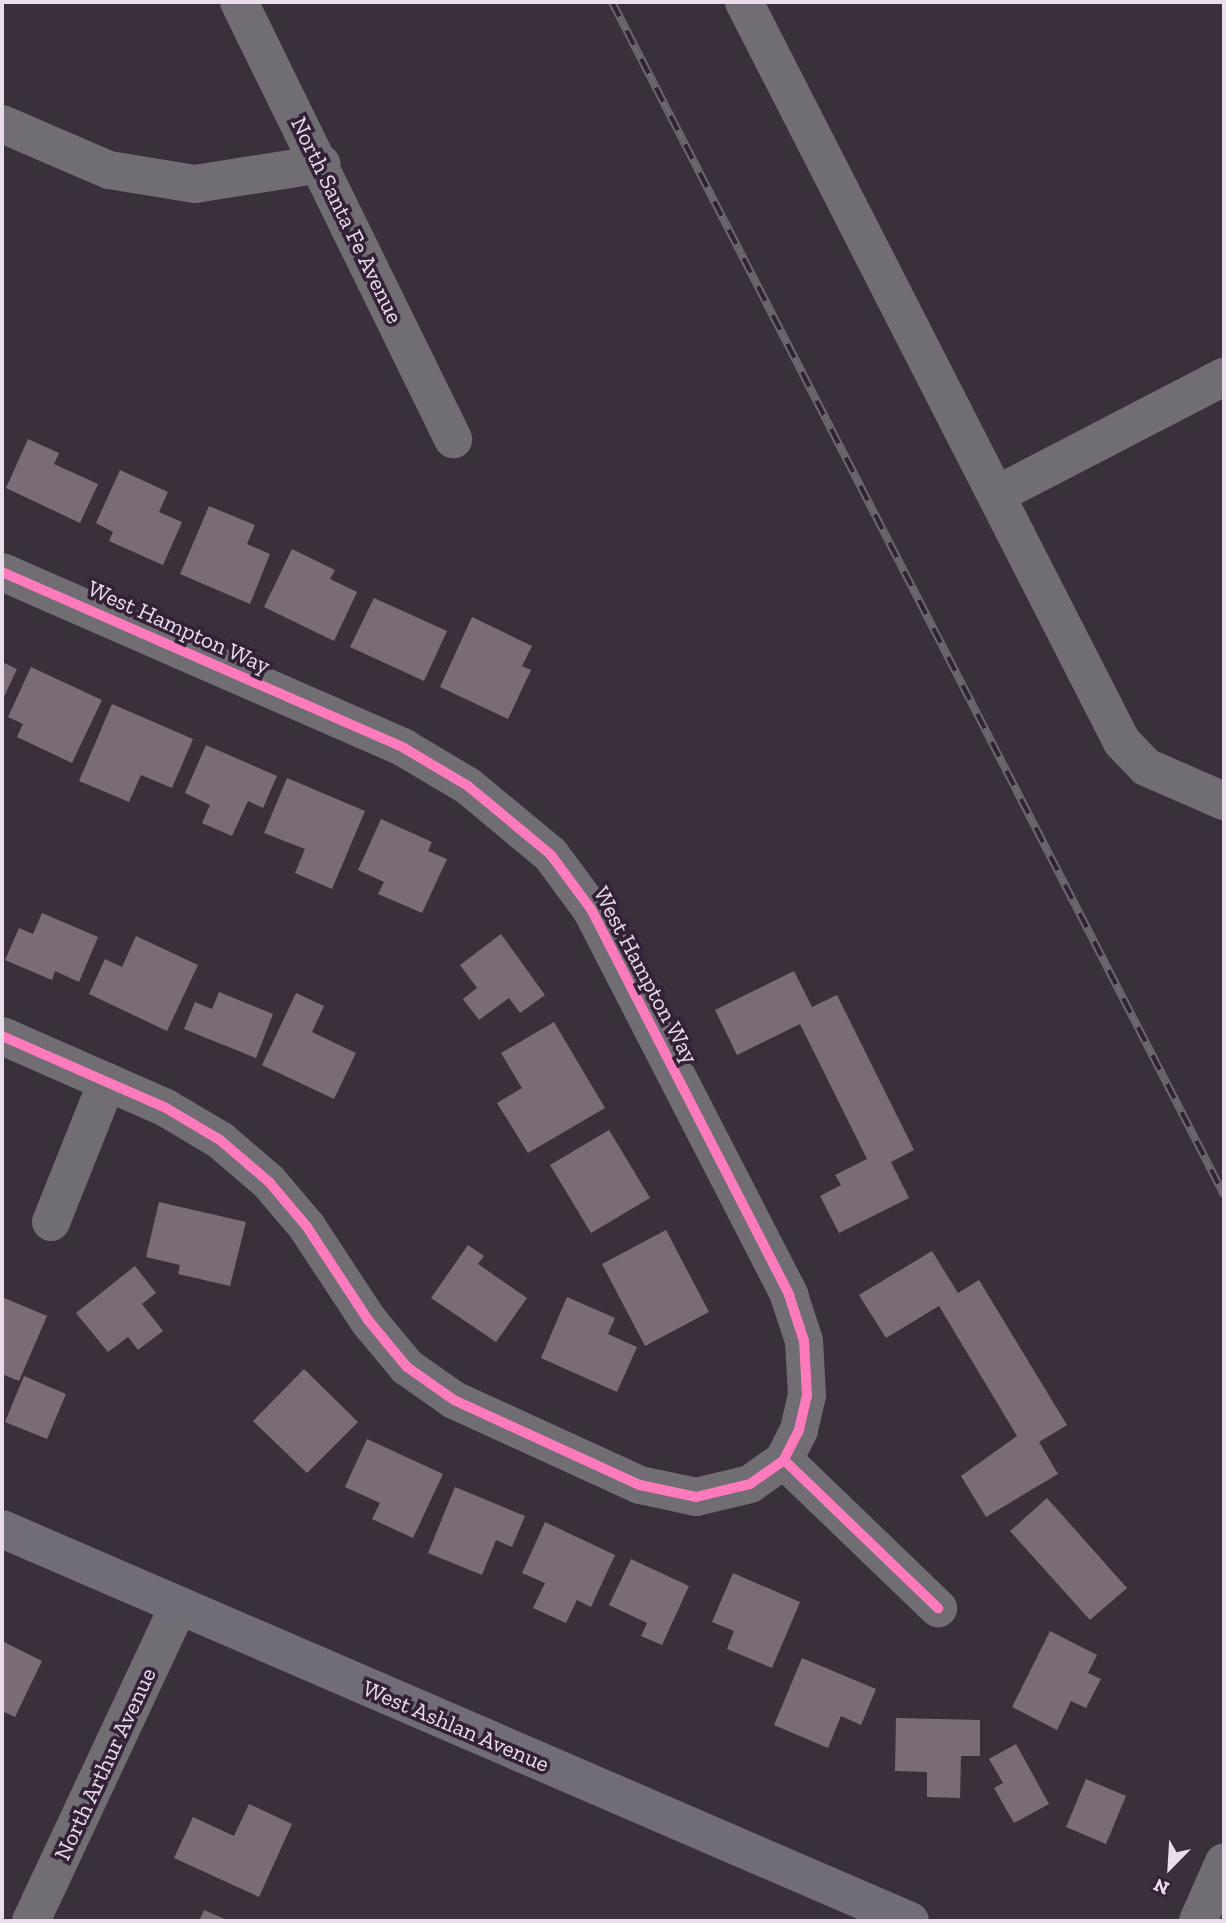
<!DOCTYPE html>
<html>
<head>
<meta charset="utf-8">
<style>
	body { margin:0 }
	#map { position:relative; width:1226px; height:1923px; overflow:hidden; background:#3a303c; font-family:"Zilla Slab",serif }
	div>[style] { position:absolute }
	[style*='--x'] { left:calc(var(--x)*1px); top:calc(var(--y)*1px); width:calc(var(--w)*1px); rotate:calc(var(--a)*1deg) }
	.building>* { inset:0; background:#7a6c76 }
	.minor>* { height:38px; margin:-19px; padding:0 19px; transform-origin:19px; border-radius:19px; background:#706e73 }
	.major>* { height:38px; margin:-19px; padding:0 19px; transform-origin:19px; border-radius:19px; background:#716d77 }
	.rail>* { height:8px; margin-top:-4px; transform-origin:0; background:repeating-linear-gradient(90deg,#332137 0 16px,#6c676f 0 32px); box-sizing:border-box; border-block:2px solid #6c676f }
	.cycleway>* { height:10px; margin:-5px; padding:0 5px; transform-origin:5px; border-radius:5px; background:#fd7abc }
	span { translate:-50% -50%; white-space:nowrap; text-align:center; line-height:1.15; -webkit-text-stroke:7px #332137; paint-order:stroke }
	.street-label { font-size:23px; color:#eadeec }
	.frame { position:absolute; inset:0; border:4px solid #eadeec; pointer-events:none }
	.north { position:absolute; left:1135px; top:1832px; width:70px; height:70px; -webkit-text-stroke:5px #332137; paint-order:stroke; rotate:204deg; font-size:19px; font-weight:700; line-height:28px; text-align:center; color:#eadeec }
	.north::after { content:''; display:block; margin:auto; width:24px; height:32px; background:#eadeec; clip-path:polygon(50% 0,100% 100%,50% 72%,0 100%) }
</style>
</head>
<body>
<div id="map">
	<div class="building">
		<div style="clip-path:polygon(28px 439px,59px 453px,54px 464px,98px 484px,80px 523px,6px 488px)"></div>
		<div style="clip-path:polygon(120px 470px,168px 492px,159px 512px,182px 522px,163px 565px,109px 541px,113px 532px,96px 523px)"></div>
		<div style="clip-path:polygon(209px 506px,255px 525px,247px 544px,270px 554px,250px 604px,180px 574px)"></div>
		<div style="clip-path:polygon(292px 549px,335px 570px,330px 579px,357px 592px,334px 641px,264px 607px)"></div>
		<div style="clip-path:polygon(374px 598px,447px 631px,424px 681px,350px 647px)"></div>
		<div style="clip-path:polygon(472px 617px,532px 646px,522px 666px,531px 670px,508px 719px,440px 687px)"></div>
		<div style="clip-path:polygon(2px 662px,17px 669px,2px 701px)"></div>
		<div style="clip-path:polygon(31px 667px,102px 700px,72px 763px,17px 737px,23px 724px,8px 717px)"></div>
		<div style="clip-path:polygon(112px 704px,193px 739px,172px 788px,141px 775px,129px 802px,79px 781px)"></div>
		<div style="clip-path:polygon(206px 745px,277px 776px,263px 808px,248px 801px,232px 836px,202px 823px,210px 805px,185px 793px)"></div>
		<div style="clip-path:polygon(287px 778px,365px 811px,332px 889px,295px 873px,305px 849px,264px 833px)"></div>
		<div style="clip-path:polygon(381px 819px,432px 842px,428px 851px,447px 859px,422px 913px,378px 894px,384px 882px,358px 870px)"></div>
		<div style="clip-path:polygon(42px 913px,98px 937px,79px 982px,55px 971px,52px 980px,5px 960px,19px 928px,33px 934px)"></div>
		<div style="clip-path:polygon(501px 934px,545px 995px,520px 1013px,509px 998px,479px 1020px,463px 999px,477px 988px,460px 965px)"></div>
		<div style="clip-path:polygon(136px 936px,198px 965px,167px 1031px,89px 994px,105px 959px,122px 967px)"></div>
		<div style="clip-path:polygon(794px 971px,812px 1007px,837px 995px,914px 1150px,891px 1162px,909px 1198px,839px 1233px,820px 1196px,841px 1185px,835px 1175px,867px 1159px,800px 1024px,737px 1055px,715px 1010px)"></div>
		<div style="clip-path:polygon(219px 992px,273px 1014px,256px 1058px,184px 1029px,195px 1002px,212px 1009px)"></div>
		<div style="clip-path:polygon(296px 993px,324px 1006px,312px 1032px,356px 1053px,334px 1099px,262px 1065px)"></div>
		<div style="clip-path:polygon(554px 1022px,605px 1108px,528px 1153px,497px 1103px,522px 1088px,501px 1053px)"></div>
		<div style="clip-path:polygon(609px 1130px,650px 1198px,591px 1233px,550px 1165px)"></div>
		<div style="clip-path:polygon(159px 1202px,246px 1222px,230px 1286px,178px 1274px,180px 1265px,146px 1257px)"></div>
		<div style="clip-path:polygon(666px 1230px,709px 1312px,645px 1346px,602px 1264px)"></div>
		<div style="clip-path:polygon(468px 1245px,484px 1256px,478px 1264px,527px 1298px,496px 1342px,431px 1298px)"></div>
		<div style="clip-path:polygon(932px 1251px,958px 1293px,979px 1280px,1067px 1425px,1039px 1442px,1058px 1474px,986px 1517px,961px 1476px,1017px 1436px,939px 1306px,886px 1338px,859px 1295px)"></div>
		<div style="clip-path:polygon(135px 1266px,156px 1293px,142px 1304px,163px 1331px,138px 1350px,128px 1337px,108px 1352px,76px 1313px)"></div>
		<div style="clip-path:polygon(2px 1297px,47px 1316px,19px 1381px,2px 1374px)"></div>
		<div style="clip-path:polygon(567px 1297px,615px 1318px,608px 1334px,637px 1347px,617px 1392px,541px 1358px)"></div>
		<div style="clip-path:polygon(304px 1369px,358px 1422px,307px 1473px,253px 1421px)"></div>
		<div style="clip-path:polygon(24px 1376px,66px 1394px,47px 1439px,5px 1422px)"></div>
		<div style="clip-path:polygon(367px 1439px,443px 1474px,413px 1538px,372px 1519px,380px 1503px,345px 1487px)"></div>
		<div style="clip-path:polygon(455px 1487px,525px 1516px,512px 1547px,496px 1540px,482px 1575px,428px 1553px)"></div>
		<div style="clip-path:polygon(1047px 1498px,1127px 1588px,1090px 1620px,1010px 1531px)"></div>
		<div style="clip-path:polygon(545px 1522px,615px 1555px,591px 1607px,577px 1600px,566px 1623px,533px 1608px,545px 1583px,522px 1573px)"></div>
		<div style="clip-path:polygon(631px 1559px,689px 1586px,662px 1645px,641px 1636px,647px 1623px,609px 1605px)"></div>
		<div style="clip-path:polygon(733px 1573px,800px 1602px,772px 1668px,727px 1649px,734px 1631px,712px 1622px)"></div>
		<div style="clip-path:polygon(1050px 1631px,1097px 1655px,1088px 1673px,1101px 1679px,1086px 1708px,1071px 1701px,1057px 1730px,1012px 1707px)"></div>
		<div style="clip-path:polygon(2px 1641px,42px 1661px,15px 1717px,2px 1711px)"></div>
		<div style="clip-path:polygon(802px 1658px,876px 1689px,861px 1725px,841px 1716px,828px 1748px,774px 1725px)"></div>
		<div style="clip-path:polygon(896px 1718px,980px 1720px,980px 1756px,961px 1756px,960px 1798px,927px 1797px,927px 1772px,895px 1771px)"></div>
		<div style="clip-path:polygon(1016px 1744px,1049px 1804px,1014px 1823px,994px 1788px,1003px 1783px,989px 1759px)"></div>
		<div style="clip-path:polygon(1086px 1779px,1126px 1796px,1106px 1844px,1066px 1827px)"></div>
		<div style="clip-path:polygon(249px 1804px,292px 1824px,259px 1897px,174px 1858px,193px 1817px,234px 1836px)"></div>
		<div style="clip-path:polygon(204px 1910px,229px 1921px,199px 1921px)"></div>
	</div>
	<div class="minor">
		<div style="--x:239;--y:2;--w:487;--a:63.9"></div>
		<div style="--x:744;--y:2;--w:831;--a:62.94"></div>
		<div style="--x:1122;--y:742;--w:35;--a:46"></div>
		<div style="--x:1146;--y:767;--w:85;--a:23.6"></div>
		<div style="--x:2;--y:124;--w:116;--a:23.3"></div>
		<div style="--x:109;--y:170;--w:87;--a:9.2"></div>
		<div style="--x:195;--y:184;--w:128;--a:-9"></div>
		<div style="--x:996;--y:495;--w:257;--a:-27.4"></div>
		<div style="--x:2;--y:572;--w:439;--a:23.6"></div>
		<div style="--x:404;--y:748;--w:74;--a:30.7"></div>
		<div style="--x:468;--y:786;--w:108;--a:39.7"></div>
		<div style="--x:551;--y:855;--w:67;--a:53.5"></div>
		<div style="--x:591;--y:909;--w:434;--a:62.8"></div>
		<div style="--x:789;--y:1295;--w:48;--a:71.9"></div>
		<div style="--x:804;--y:1341;--w:54;--a:86.8"></div>
		<div style="--x:807;--y:1395;--w:36;--a:103"></div>
		<div style="--x:799;--y:1430;--w:34;--a:117"></div>
		<div style="--x:2;--y:1036;--w:179;--a:23.7"></div>
		<div style="--x:166;--y:1108;--w:63;--a:30.7"></div>
		<div style="--x:220;--y:1140;--w:65;--a:40.6"></div>
		<div style="--x:269;--y:1182;--w:59;--a:49.8"></div>
		<div style="--x:307;--y:1227;--w:111;--a:56.7"></div>
		<div style="--x:368;--y:1320;--w:61;--a:50.3"></div>
		<div style="--x:407;--y:1367;--w:57;--a:35.1"></div>
		<div style="--x:454;--y:1400;--w:205;--a:24.6"></div>
		<div style="--x:640;--y:1485;--w:57;--a:12.1"></div>
		<div style="--x:696;--y:1497;--w:56;--a:-13.5"></div>
		<div style="--x:750;--y:1484;--w:42;--a:-35.2"></div>
		<div style="--x:784;--y:1460;--w:214;--a:43.9"></div>
		<div style="--x:51;--y:1222;--w:151;--a:-68.2"></div>
		<div style="--x:31;--y:1921;--w:347;--a:-64.9"></div>
		<div style="--x:1198;--y:1921;--w:64;--a:-66.2"></div>
	</div>
	<div class="major">
		<div style="--x:2;--y:1529;--w:989;--a:23.35"></div>
	</div>
	<div class="rail">
		<div style="--x:612;--y:2;--w:1341;--a:62.84"></div>
	</div>
	<div class="cycleway">
		<div style="--x:2;--y:572;--w:439;--a:23.6"></div>
		<div style="--x:404;--y:748;--w:74;--a:30.7"></div>
		<div style="--x:468;--y:786;--w:108;--a:39.7"></div>
		<div style="--x:551;--y:855;--w:67;--a:53.5"></div>
		<div style="--x:591;--y:909;--w:434;--a:62.8"></div>
		<div style="--x:789;--y:1295;--w:48;--a:71.9"></div>
		<div style="--x:804;--y:1341;--w:54;--a:86.8"></div>
		<div style="--x:807;--y:1395;--w:36;--a:103"></div>
		<div style="--x:799;--y:1430;--w:34;--a:117"></div>
		<div style="--x:2;--y:1036;--w:179;--a:23.7"></div>
		<div style="--x:166;--y:1108;--w:63;--a:30.7"></div>
		<div style="--x:220;--y:1140;--w:65;--a:40.6"></div>
		<div style="--x:269;--y:1182;--w:59;--a:49.8"></div>
		<div style="--x:307;--y:1227;--w:111;--a:56.7"></div>
		<div style="--x:368;--y:1320;--w:61;--a:50.3"></div>
		<div style="--x:407;--y:1367;--w:57;--a:35.1"></div>
		<div style="--x:454;--y:1400;--w:205;--a:24.6"></div>
		<div style="--x:640;--y:1485;--w:57;--a:12.1"></div>
		<div style="--x:696;--y:1497;--w:56;--a:-13.5"></div>
		<div style="--x:750;--y:1484;--w:42;--a:-35.2"></div>
		<div style="--x:784;--y:1460;--w:214;--a:43.9"></div>
	</div>
	<div class="street-label">
		<span style="left:347px;top:220px;rotate:64deg">North Santa Fe Avenue</span>
		<span style="left:179px;top:627px;rotate:24deg">West Hampton Way</span>
		<span style="left:646px;top:975px;rotate:62deg">West Hampton Way</span>
		<span style="left:456px;top:1726px;rotate:23deg">West Ashlan Avenue</span>
		<span style="left:105px;top:1764px;rotate:-65deg">North Arthur Avenue</span>
	</div>
	<div class="frame"></div>
	<div class="north">N</div>
</div>
</body>
</html>
